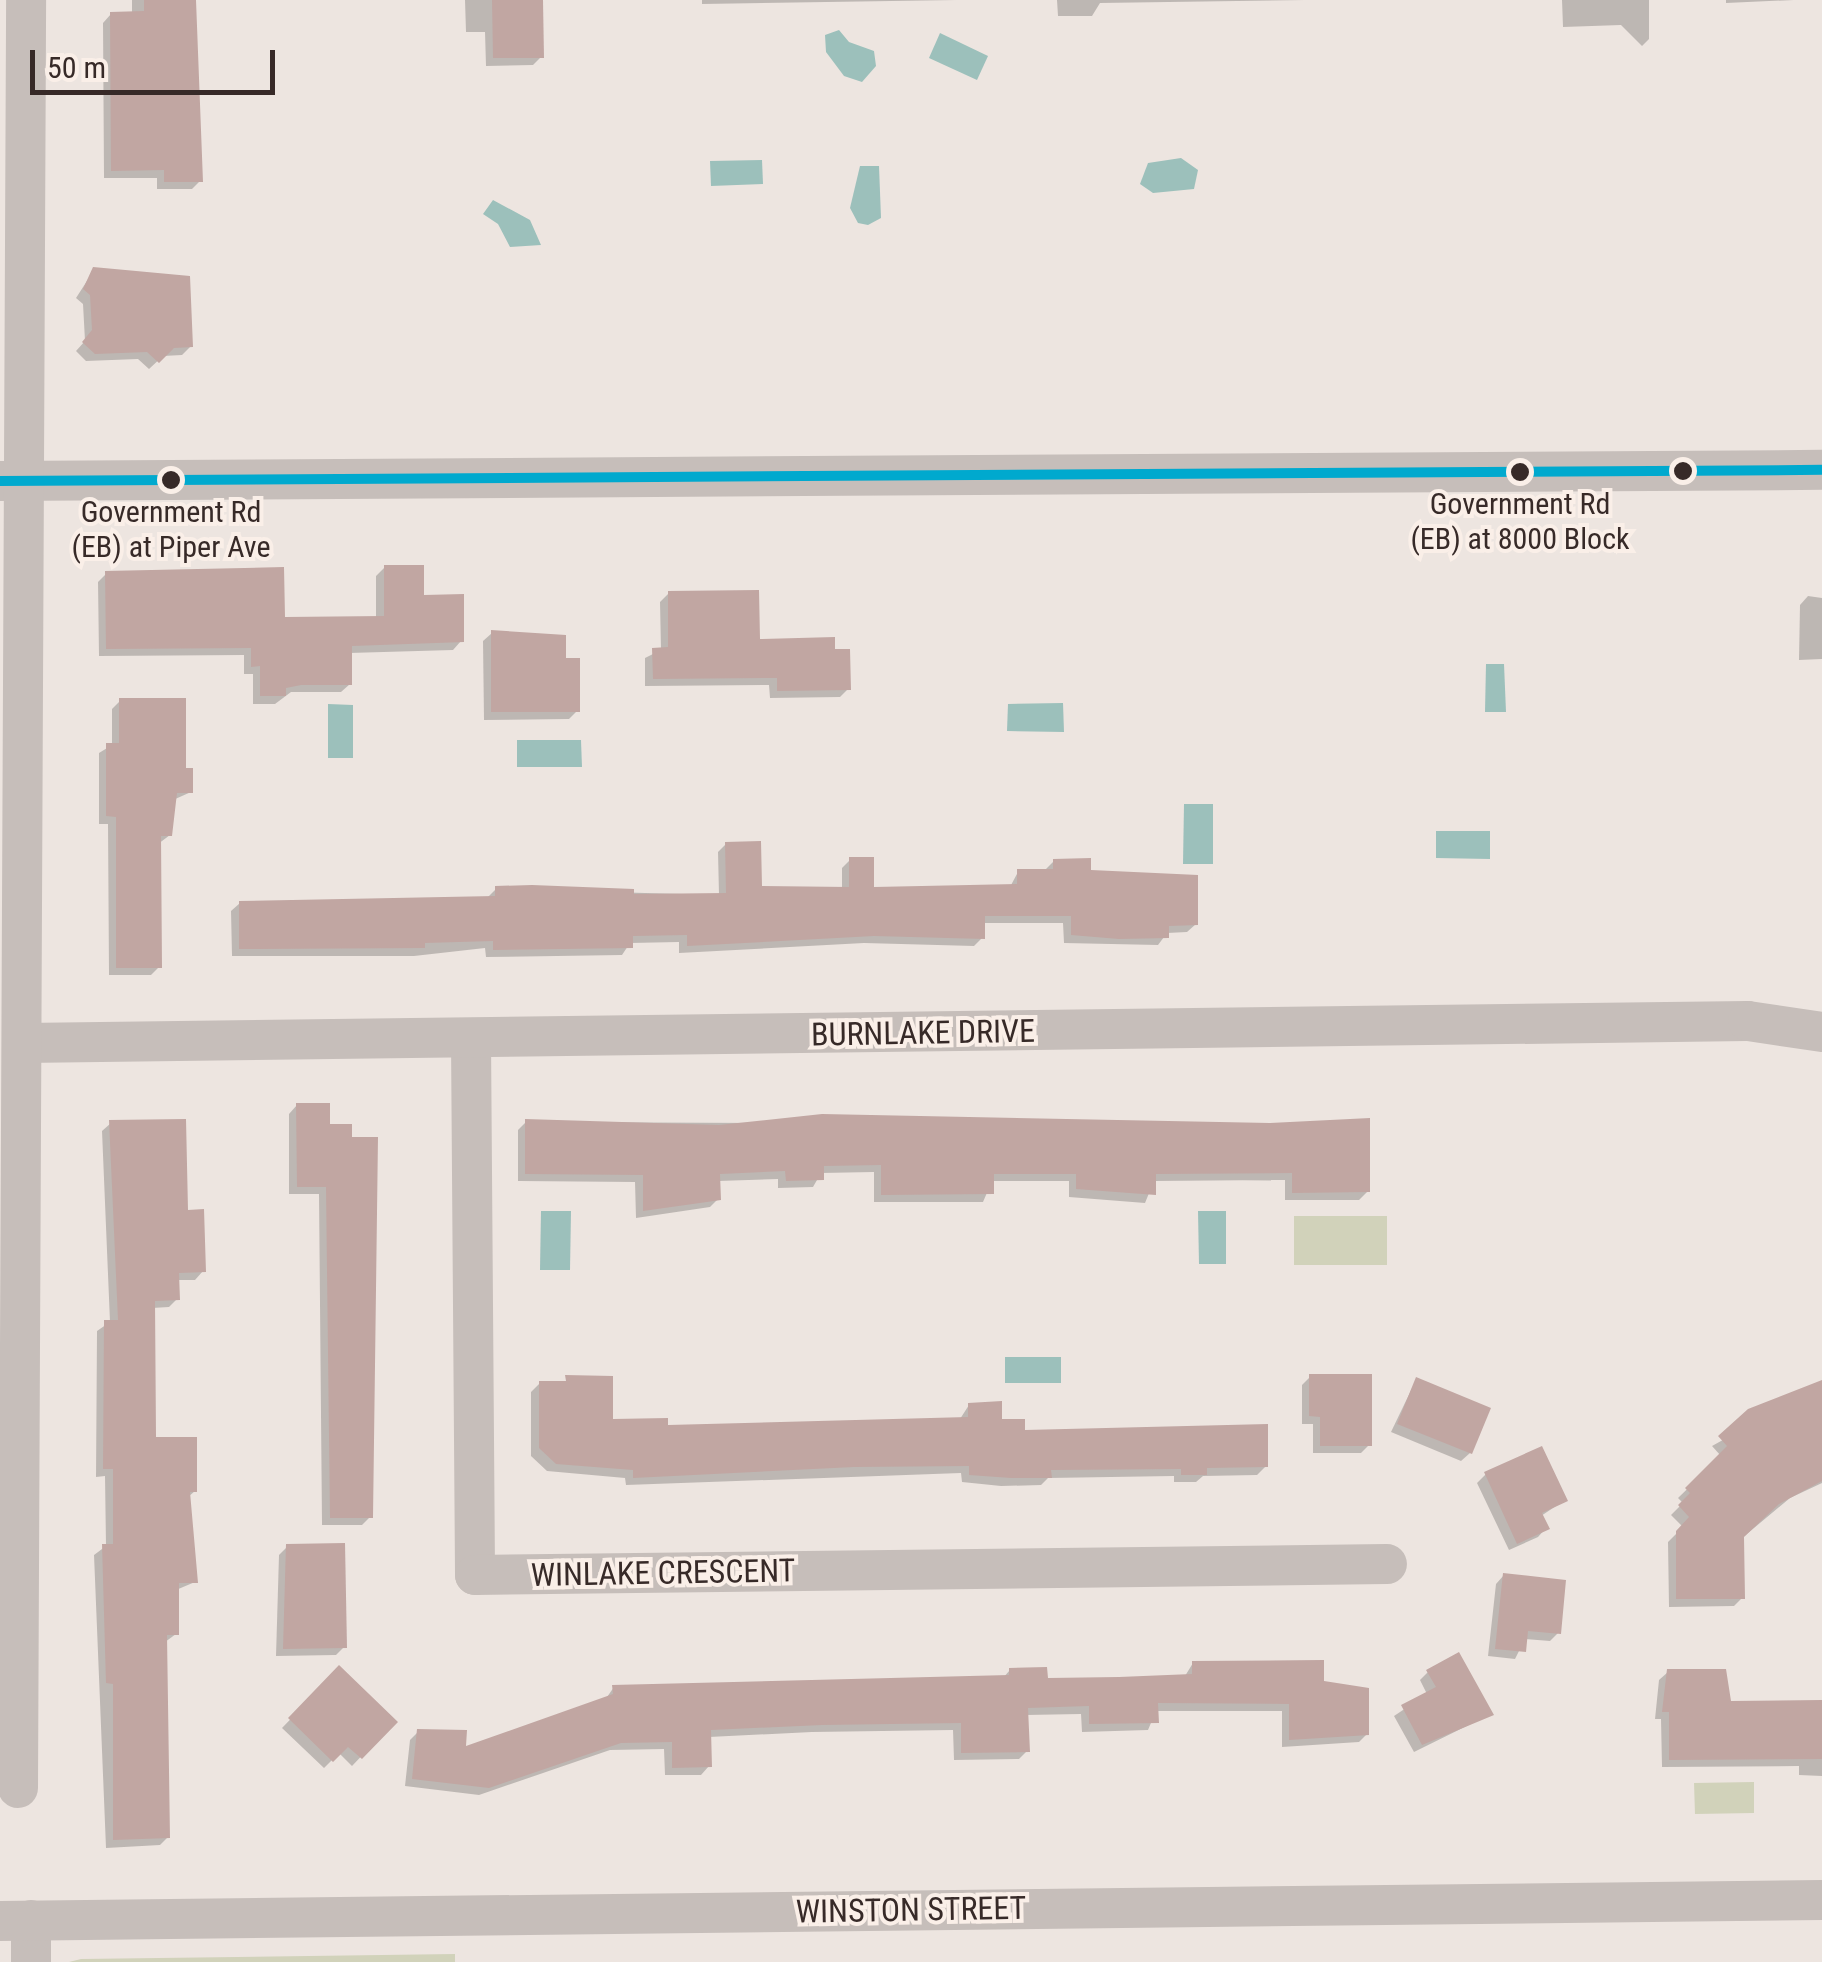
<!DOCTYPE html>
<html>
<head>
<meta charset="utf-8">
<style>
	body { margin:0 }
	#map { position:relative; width:1822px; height:1962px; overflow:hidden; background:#ede5e0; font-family:"Roboto Condensed",sans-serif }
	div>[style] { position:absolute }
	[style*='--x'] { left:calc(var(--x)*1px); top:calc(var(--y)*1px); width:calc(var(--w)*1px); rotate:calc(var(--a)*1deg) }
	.green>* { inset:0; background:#d1d2ba }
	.water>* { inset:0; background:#9cc0bb }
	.shadow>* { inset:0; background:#0003 }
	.building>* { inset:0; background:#c1a6a2 }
	.minor>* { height:40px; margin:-20px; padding:0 20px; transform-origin:20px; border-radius:20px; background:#c6beba }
	.bus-1>* { height:10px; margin:-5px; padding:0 5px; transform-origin:5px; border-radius:5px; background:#00a9ce }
	.dots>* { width:28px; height:28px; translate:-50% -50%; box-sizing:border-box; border:5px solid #faefe8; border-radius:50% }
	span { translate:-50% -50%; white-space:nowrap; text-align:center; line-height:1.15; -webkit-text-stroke:8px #faefe8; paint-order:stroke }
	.bus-label { font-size:30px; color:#372a28 }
	.street-label { font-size:32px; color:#372a28 }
	.scale { position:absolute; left:30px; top:50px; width:245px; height:45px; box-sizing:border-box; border:5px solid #372a28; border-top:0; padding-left:12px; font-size:30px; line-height:35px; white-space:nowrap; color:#372a28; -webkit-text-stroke:8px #faefe8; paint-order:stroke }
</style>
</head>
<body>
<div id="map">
	<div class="green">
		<div style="clip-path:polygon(1294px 1216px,1387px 1216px,1387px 1265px,1294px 1265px)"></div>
		<div style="clip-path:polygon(1754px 1782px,1754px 1813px,1695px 1814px,1694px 1783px)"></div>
		<div style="clip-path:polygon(455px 1954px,455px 1962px,69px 1962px,81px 1959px)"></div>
	</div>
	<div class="water">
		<div style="clip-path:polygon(839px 30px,849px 42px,874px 51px,876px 66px,862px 82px,844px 76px,826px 52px,825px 35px)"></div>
		<div style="clip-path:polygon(940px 33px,988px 56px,977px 80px,929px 58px)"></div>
		<div style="clip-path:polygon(1181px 158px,1198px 170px,1194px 189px,1153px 193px,1140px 184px,1148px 163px)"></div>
		<div style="clip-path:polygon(762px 160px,763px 184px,711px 186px,710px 161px)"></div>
		<div style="clip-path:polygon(860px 166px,879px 166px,881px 218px,868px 225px,858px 223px,850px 208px)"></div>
		<div style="clip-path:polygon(493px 200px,530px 220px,541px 245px,510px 247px,498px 224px,483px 214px)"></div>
		<div style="clip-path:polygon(1486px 664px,1504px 664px,1506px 712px,1485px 712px)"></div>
		<div style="clip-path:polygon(1063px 703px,1064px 732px,1007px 731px,1008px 704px)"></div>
		<div style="clip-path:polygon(328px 704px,353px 705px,353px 758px,328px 758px)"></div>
		<div style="clip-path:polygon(517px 740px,581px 740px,582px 767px,517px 767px)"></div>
		<div style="clip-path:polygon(1184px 804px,1213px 804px,1213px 864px,1183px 864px)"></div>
		<div style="clip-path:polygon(1436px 831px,1490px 831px,1490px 859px,1436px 858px)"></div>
		<div style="clip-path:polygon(541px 1211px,571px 1211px,570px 1270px,540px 1270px)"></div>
		<div style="clip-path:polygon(1198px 1211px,1226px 1211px,1226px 1264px,1199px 1264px)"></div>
		<div style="clip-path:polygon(1005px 1357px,1061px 1357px,1061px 1383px,1005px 1383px)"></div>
	</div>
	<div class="shadow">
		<div style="clip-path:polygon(132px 0,195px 0,200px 181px,192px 189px,157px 189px,157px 178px,104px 178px,103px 23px,111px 14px,132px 14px)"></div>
		<div style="clip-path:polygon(465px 0,540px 0,541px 57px,533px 65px,486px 66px,485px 32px,466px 32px)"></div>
		<div style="clip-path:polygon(702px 0,957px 0,702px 4px)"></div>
		<div style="clip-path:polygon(1057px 0,1305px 0,1100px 3px,1092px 16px,1058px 16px)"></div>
		<div style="clip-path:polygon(1562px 0,1649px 0,1649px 39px,1642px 46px,1621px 25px,1563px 27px)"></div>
		<div style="clip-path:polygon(1726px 0,1794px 0,1726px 3px)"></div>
		<div style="clip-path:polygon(94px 270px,191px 346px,182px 355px,163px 356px,149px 369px,138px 359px,86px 361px,76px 351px,85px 341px,83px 304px,76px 298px)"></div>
		<div style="clip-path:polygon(385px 567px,461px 641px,453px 650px,349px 653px,350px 684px,341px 692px,291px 692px,275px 704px,253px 704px,253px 674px,244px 674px,244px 655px,99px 656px,98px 582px,106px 574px,282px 619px,376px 619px,376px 576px)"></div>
		<div style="clip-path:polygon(669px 593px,757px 641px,833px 652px,848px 689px,840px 697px,770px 698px,769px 685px,645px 686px,645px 658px,661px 650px,660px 602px)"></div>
		<div style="clip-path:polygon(1808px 596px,1822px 598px,1822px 659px,1799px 660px,1800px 605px)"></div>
		<div style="clip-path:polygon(492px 633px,563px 660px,577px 711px,569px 719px,484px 720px,483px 641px)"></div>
		<div style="clip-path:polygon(120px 701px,183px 770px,191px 792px,173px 800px,170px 835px,158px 844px,159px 967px,151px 975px,109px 975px,108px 824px,99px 824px,99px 753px,112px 745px,112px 709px)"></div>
		<div style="clip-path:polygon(726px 844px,760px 888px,842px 889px,842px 868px,850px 860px,871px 889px,1010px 887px,1018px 872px,1046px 869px,1054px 861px,1196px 924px,1187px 932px,1167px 933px,1158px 945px,1064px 943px,1063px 923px,982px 923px,982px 938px,974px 946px,864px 943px,679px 953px,679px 942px,630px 943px,622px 955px,486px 957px,485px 948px,414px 956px,232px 956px,231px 911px,240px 903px,488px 897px,496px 889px,719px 895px,718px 852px)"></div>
		<div style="clip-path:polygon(297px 1105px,327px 1105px,370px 1517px,362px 1525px,322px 1525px,319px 1194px,289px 1194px,289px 1114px)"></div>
		<div style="clip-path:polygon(526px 1122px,1270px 1125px,1368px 1191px,1359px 1200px,1285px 1200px,1285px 1180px,1154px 1181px,1145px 1203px,1069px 1197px,1069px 1181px,992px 1181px,983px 1202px,874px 1202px,874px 1172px,821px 1173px,813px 1187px,778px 1188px,778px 1179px,718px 1181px,718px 1199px,710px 1207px,636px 1218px,635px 1182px,518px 1181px,518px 1130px)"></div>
		<div style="clip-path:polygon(111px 1123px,185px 1212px,203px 1271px,195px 1280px,177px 1280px,177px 1299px,169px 1307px,152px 1308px,154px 1439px,195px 1491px,188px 1497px,195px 1582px,176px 1590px,176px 1634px,165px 1642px,168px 1837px,160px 1845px,106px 1848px,94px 1555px,106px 1546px,105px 1476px,96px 1477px,97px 1331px,110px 1322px,102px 1131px)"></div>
		<div style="clip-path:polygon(1310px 1377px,1369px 1445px,1361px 1453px,1313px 1453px,1313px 1424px,1302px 1424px,1302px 1385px)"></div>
		<div style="clip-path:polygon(1416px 1380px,1470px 1453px,1461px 1461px,1391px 1432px)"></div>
		<div style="clip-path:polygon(540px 1383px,611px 1422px,666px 1428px,960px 1419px,969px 1405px,1023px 1433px,1266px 1466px,1257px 1475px,1203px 1476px,1196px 1482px,1174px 1482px,1174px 1476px,1048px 1478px,1041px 1485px,1001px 1486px,962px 1482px,961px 1473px,626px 1485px,625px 1478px,547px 1471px,531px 1456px,531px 1392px)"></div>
		<div style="clip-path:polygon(1822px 1385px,1822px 1483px,1790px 1498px,1742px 1538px,1742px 1598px,1734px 1606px,1669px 1607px,1668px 1542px,1683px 1527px,1671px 1515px,1683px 1503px,1678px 1498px,1721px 1456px,1712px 1446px)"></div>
		<div style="clip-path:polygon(1486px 1474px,1565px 1500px,1541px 1516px,1546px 1528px,1538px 1537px,1509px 1550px,1477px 1483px)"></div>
		<div style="clip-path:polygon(287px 1547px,344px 1647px,336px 1655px,276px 1656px,279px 1555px)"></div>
		<div style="clip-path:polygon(1504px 1575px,1558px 1633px,1550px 1641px,1525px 1639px,1515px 1659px,1488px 1656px,1496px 1584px)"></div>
		<div style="clip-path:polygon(1193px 1663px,1322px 1683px,1367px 1734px,1359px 1742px,1282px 1747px,1282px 1711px,1156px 1711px,1148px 1730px,1082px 1732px,1081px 1714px,1026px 1715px,1027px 1751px,1019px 1759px,954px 1760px,953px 1730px,812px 1732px,709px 1737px,709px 1766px,701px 1775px,665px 1775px,664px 1749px,610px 1750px,479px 1795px,405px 1786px,410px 1740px,418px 1732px,463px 1750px,605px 1700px,614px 1687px,1003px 1678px,1010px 1670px,1045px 1680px,1185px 1676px)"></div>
		<div style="clip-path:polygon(339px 1669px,394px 1722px,352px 1766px,339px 1753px,324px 1768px,282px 1728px)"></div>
		<div style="clip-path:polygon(1428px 1672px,1491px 1714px,1414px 1752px,1394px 1716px,1427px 1694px,1420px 1680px)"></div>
		<div style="clip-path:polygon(1668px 1672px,1729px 1704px,1822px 1703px,1822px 1776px,1799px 1775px,1799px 1766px,1662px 1767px,1661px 1719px,1655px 1719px,1659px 1680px)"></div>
	</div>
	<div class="building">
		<div style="clip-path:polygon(144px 0,196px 0,203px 182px,164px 182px,164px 170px,111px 171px,110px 12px,144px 11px)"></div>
		<div style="clip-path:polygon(492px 0,543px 0,544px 58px,493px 58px)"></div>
		<div style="clip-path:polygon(93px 267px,190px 276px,193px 347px,174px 348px,159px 363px,147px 352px,95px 354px,82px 342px,92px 330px,90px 295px,83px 289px)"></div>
		<div style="clip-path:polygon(384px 565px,424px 565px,424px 595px,464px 594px,464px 642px,352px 646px,352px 685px,301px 685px,286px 688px,286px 696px,260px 696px,260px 666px,251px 667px,251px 648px,106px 649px,105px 571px,284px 567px,285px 617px,384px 616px)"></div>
		<div style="clip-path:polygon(759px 590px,760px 639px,835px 637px,835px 649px,850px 649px,851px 690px,777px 691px,777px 678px,653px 679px,652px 648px,668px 647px,668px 591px)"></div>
		<div style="clip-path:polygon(491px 630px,566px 635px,566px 658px,580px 658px,580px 712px,491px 712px)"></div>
		<div style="clip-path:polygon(119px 698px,186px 698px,186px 768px,193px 768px,193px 793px,177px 793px,172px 836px,161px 836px,162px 968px,116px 968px,116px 817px,106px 816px,106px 743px,119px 743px)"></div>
		<div style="clip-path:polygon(761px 841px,762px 886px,849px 887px,849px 857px,874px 857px,874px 887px,1017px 884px,1017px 869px,1053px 869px,1053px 859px,1091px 858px,1091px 870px,1198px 875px,1198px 925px,1169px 926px,1169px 938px,1119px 939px,1071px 935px,1071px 916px,985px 916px,985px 939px,874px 936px,687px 946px,687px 935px,633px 936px,633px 948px,493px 950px,493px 941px,425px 943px,425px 948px,239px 949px,239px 901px,495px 896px,495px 886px,532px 885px,634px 889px,634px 894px,726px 893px,725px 842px)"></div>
		<div style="clip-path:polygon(296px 1103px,330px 1103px,330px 1124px,352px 1124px,352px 1137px,378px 1137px,373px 1518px,330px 1518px,326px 1187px,297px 1187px)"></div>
		<div style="clip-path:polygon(822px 1114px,1270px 1123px,1370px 1118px,1370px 1192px,1292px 1193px,1292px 1173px,1156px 1174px,1156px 1195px,1076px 1189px,1076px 1174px,994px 1174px,994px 1194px,881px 1195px,881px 1165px,824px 1166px,824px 1180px,786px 1181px,785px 1171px,720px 1174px,721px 1200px,643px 1211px,643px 1175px,525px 1174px,525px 1119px,719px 1125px)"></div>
		<div style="clip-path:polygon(186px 1119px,188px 1210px,204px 1209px,206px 1272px,179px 1273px,180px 1300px,155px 1301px,156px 1437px,197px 1437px,197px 1492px,190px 1492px,198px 1583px,179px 1583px,179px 1635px,167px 1635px,170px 1838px,113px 1840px,113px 1684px,106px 1683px,102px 1544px,113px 1544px,113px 1469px,103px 1469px,104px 1320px,118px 1320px,109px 1120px)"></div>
		<div style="clip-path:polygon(1309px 1374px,1372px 1374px,1372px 1446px,1320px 1446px,1320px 1417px,1309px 1416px)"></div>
		<div style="clip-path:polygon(565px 1375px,613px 1376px,613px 1419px,668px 1418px,668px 1425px,968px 1417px,968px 1403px,1002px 1401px,1002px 1419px,1025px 1419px,1025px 1430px,1268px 1424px,1268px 1467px,1207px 1468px,1207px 1475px,1181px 1475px,1181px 1469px,1051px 1470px,1052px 1478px,1011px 1478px,969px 1475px,969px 1466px,854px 1467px,633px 1478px,633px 1470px,556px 1464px,539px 1448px,539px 1381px,566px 1381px)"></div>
		<div style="clip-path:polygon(1416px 1377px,1491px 1408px,1472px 1454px,1397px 1424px)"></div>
		<div style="clip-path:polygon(1822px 1380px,1822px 1481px,1779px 1504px,1744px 1537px,1745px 1599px,1676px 1599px,1676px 1531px,1689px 1517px,1678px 1505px,1690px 1493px,1685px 1488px,1727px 1446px,1718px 1436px,1748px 1409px)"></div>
		<div style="clip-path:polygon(1542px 1446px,1568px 1501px,1542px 1513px,1550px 1529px,1517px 1544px,1484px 1472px)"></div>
		<div style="clip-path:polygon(345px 1543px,347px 1648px,283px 1649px,286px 1544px)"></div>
		<div style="clip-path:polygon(1503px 1573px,1566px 1580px,1561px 1634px,1528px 1631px,1526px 1652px,1495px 1649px)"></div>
		<div style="clip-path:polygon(1459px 1652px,1494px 1715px,1422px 1745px,1401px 1705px,1436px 1687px,1426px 1670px)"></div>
		<div style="clip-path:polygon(1324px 1660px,1324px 1681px,1369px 1688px,1369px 1735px,1289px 1740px,1289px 1704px,1158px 1703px,1159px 1723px,1089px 1724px,1089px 1706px,1028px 1708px,1030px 1752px,961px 1753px,961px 1723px,822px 1725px,711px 1730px,712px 1767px,672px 1768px,672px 1742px,621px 1743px,489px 1788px,412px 1779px,417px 1729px,467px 1730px,466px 1746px,613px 1694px,612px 1685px,1009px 1675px,1009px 1668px,1047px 1667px,1048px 1678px,1119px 1677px,1192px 1674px,1192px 1661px)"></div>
		<div style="clip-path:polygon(339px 1665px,398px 1722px,362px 1759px,348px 1747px,333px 1762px,288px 1718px)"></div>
		<div style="clip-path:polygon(1667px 1669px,1726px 1669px,1731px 1701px,1822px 1700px,1822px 1759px,1669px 1760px,1669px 1712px,1662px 1712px)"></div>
	</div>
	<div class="minor">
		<div style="--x:0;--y:481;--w:1822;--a:-0.35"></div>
		<div style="--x:471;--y:1039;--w:536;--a:89.57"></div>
		<div style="--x:475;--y:1575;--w:912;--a:-0.69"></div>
		<div style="--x:23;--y:1043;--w:1725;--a:-0.73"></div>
		<div style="--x:1748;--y:1021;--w:75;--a:8.5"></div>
		<div style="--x:18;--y:1788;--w:1788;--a:-89.74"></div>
		<div style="--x:31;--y:1920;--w:42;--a:90"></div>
		<div style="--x:0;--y:1921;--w:1822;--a:-0.66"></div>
	</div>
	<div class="bus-1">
		<div style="--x:0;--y:481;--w:1822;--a:-0.35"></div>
	</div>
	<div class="dots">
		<div style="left:1683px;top:471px;background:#372a28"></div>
		<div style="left:1520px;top:472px;background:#372a28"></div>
		<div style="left:171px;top:480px;background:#372a28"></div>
	</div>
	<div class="bus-label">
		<span style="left:1520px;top:521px">Government Rd<br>(EB) at 8000 Block</span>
		<span style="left:171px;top:529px">Government Rd<br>(EB) at Piper Ave</span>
	</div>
	<div class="street-label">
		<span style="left:923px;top:1033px;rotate:-1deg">BURNLAKE DRIVE</span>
		<span style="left:663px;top:1573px;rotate:-1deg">WINLAKE CRESCENT</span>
		<span style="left:911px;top:1910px;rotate:-1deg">WINSTON STREET</span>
	</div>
	<div class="scale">50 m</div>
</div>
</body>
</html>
